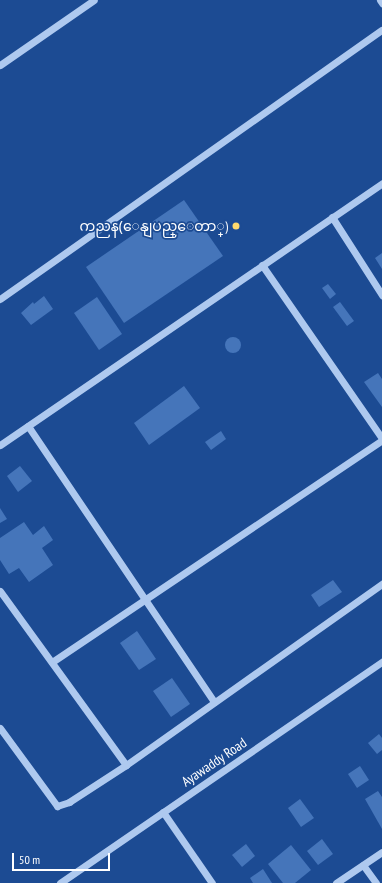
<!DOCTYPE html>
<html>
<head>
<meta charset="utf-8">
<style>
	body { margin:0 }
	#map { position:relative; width:382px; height:883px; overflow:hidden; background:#1c4b93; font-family:"PT Sans Narrow","Noto Sans Myanmar",sans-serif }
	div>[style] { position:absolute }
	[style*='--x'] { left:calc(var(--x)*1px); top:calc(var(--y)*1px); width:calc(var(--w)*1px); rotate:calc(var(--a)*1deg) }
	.building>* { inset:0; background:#4575ba }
	.round { border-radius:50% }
	.minor>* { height:7px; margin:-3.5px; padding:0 3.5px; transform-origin:3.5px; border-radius:3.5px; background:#aec9ef }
	.dots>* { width:11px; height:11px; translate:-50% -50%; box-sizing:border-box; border:2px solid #1c4b93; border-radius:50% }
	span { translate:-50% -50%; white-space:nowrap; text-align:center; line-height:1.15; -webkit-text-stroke:3.5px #1c4b93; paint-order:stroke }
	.poi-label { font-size:14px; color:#fff }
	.right { translate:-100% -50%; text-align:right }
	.street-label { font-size:14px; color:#fff }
	.scale { position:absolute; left:12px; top:853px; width:98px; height:18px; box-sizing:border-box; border:2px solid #fff; border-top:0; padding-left:5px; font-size:12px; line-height:14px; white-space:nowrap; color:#fff; -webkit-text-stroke:3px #1c4b93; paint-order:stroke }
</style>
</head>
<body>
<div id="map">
	<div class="building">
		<div style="clip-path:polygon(184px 200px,223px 256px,124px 323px,86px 267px)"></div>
		<div style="clip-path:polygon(382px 253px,382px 269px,375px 258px)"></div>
		<div style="clip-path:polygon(328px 284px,336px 294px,330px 299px,322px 288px)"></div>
		<div style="clip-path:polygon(44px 296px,53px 309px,31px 325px,21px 313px,33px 302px,34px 304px)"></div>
		<div style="clip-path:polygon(97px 297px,122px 334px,99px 350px,74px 313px)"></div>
		<div style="clip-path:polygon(340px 302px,354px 321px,347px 326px,333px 307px)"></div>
		<div class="round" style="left:225px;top:337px;width:16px;height:16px"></div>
		<div style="clip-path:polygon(378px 373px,382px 379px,382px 407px,364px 382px)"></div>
		<div style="clip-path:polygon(184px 386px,200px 408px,149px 445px,134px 423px)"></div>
		<div style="clip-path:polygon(221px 431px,226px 439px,211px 450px,205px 442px)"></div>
		<div style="clip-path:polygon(20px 466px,32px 481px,18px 492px,7px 476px)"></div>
		<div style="clip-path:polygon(0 508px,7px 519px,0 523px)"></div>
		<div style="clip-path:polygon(24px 522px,33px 535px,44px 526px,53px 540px,42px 548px,53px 565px,29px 582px,19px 568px,9px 574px,0 560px,0 538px)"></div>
		<div style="clip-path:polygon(333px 580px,342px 592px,319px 607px,311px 595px)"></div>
		<div style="clip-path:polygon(137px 631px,156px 659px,139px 670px,120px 643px)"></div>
		<div style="clip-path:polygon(172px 678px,190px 704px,171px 717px,153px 691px)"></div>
		<div style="clip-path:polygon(379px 734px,382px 738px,382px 750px,377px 754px,368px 743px)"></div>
		<div style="clip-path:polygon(360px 766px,369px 780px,357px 788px,348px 774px)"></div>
		<div style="clip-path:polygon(378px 791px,382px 797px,382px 829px,365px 799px)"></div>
		<div style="clip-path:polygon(300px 799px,314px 818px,301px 827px,288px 808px)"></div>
		<div style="clip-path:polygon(322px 839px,333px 854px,318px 865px,307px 851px)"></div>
		<div style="clip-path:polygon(246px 844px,255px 856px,242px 867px,232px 855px)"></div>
		<div style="clip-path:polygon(291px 845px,311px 870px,295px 883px,283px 883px,268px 864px)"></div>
		<div style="clip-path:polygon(263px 869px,272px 883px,253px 883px,250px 878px)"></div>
	</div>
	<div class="minor">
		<div style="--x:380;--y:0;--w:4;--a:56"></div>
		<div style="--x:0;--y:65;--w:114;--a:-34.7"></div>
		<div style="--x:332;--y:217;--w:93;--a:57.3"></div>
		<div style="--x:262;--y:265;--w:211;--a:55.3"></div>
		<div style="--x:0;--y:299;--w:467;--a:-35.2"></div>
		<div style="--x:28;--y:426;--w:333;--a:56"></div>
		<div style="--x:0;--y:445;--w:463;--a:-34.4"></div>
		<div style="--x:0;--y:591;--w:215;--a:54.1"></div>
		<div style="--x:126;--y:765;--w:314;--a:-35.3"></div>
		<div style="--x:52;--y:662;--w:398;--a:-33.9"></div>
		<div style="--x:0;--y:728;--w:97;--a:53.8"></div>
		<div style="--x:57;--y:806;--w:13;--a:-18"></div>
		<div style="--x:69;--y:802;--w:68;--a:-33"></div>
		<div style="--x:163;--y:812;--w:86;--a:55.4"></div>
		<div style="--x:363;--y:865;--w:22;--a:54"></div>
		<div style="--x:60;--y:883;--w:391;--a:-34.5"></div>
		<div style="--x:336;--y:883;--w:55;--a:-34"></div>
	</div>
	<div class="dots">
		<div style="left:236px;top:226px;background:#feda6d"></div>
	</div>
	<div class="poi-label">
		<span class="right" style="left:228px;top:226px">ကညန(ေနျပည္ေတာ္)</span>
	</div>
	<div class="street-label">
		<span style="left:214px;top:762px;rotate:-34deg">Ayawaddy Road</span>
	</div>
	<div class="scale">50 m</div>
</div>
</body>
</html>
